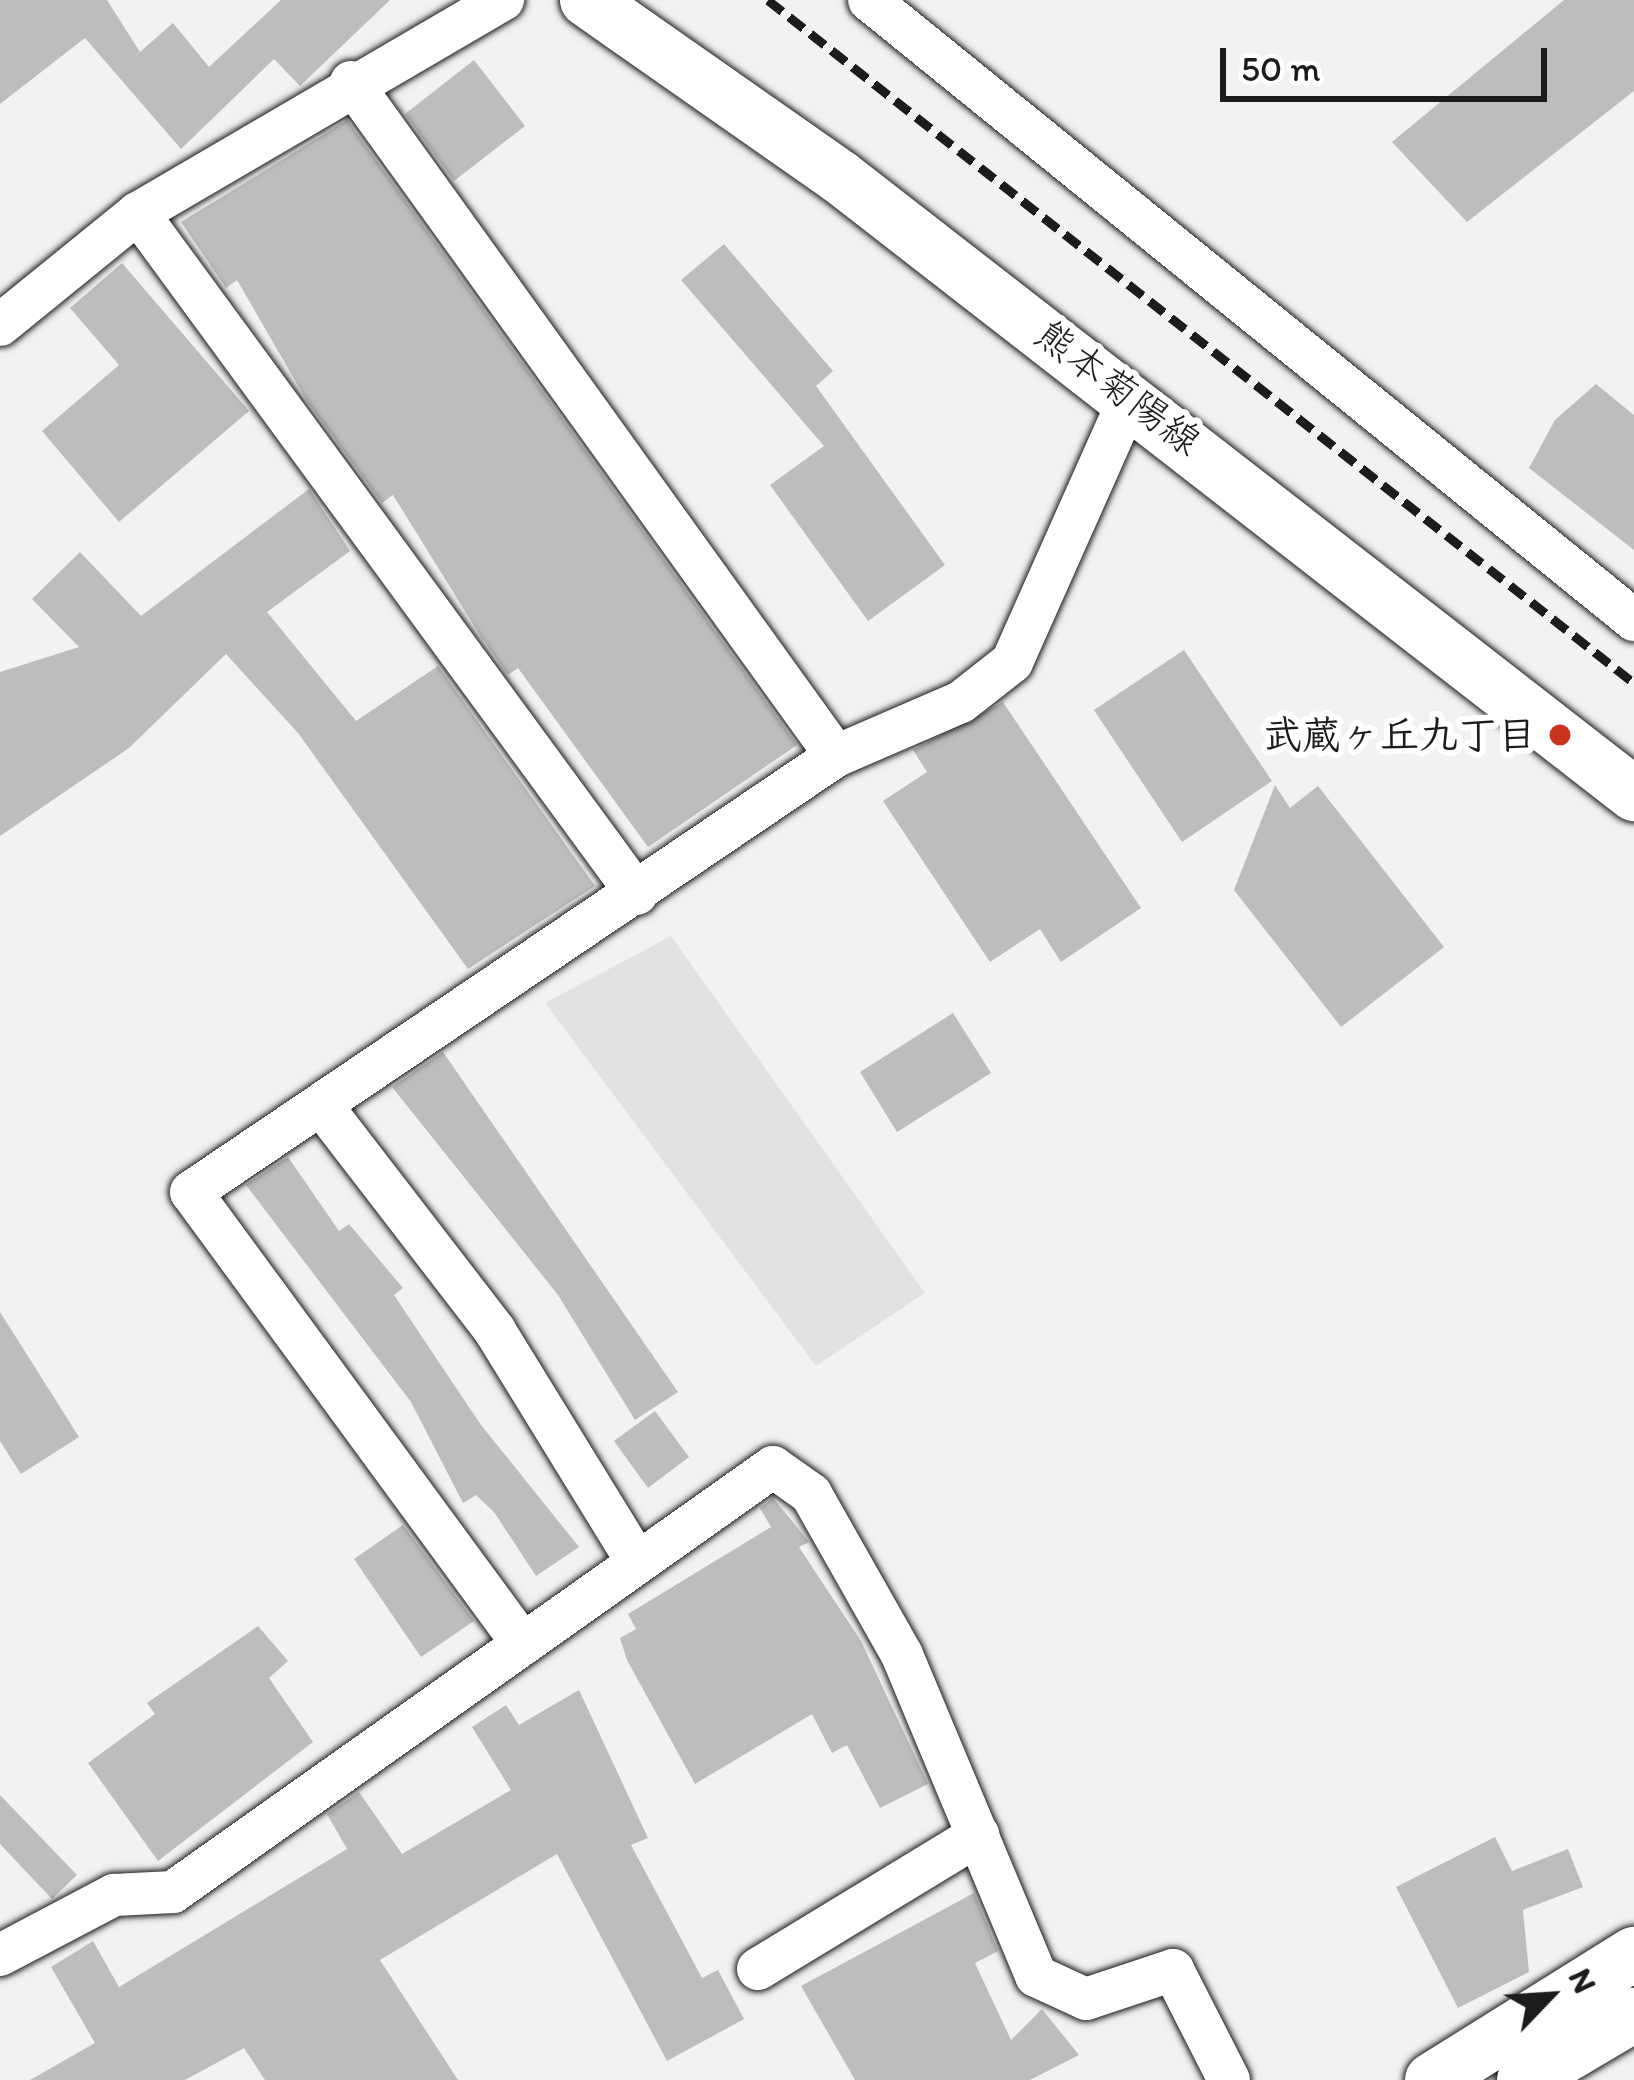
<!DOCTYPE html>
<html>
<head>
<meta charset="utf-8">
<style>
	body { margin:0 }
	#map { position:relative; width:1634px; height:2080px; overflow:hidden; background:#f2f2f2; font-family:Itim,"Klee One",sans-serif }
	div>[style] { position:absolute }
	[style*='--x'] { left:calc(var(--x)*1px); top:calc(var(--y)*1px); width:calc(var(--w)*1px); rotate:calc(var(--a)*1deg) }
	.built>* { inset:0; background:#e2e2e2 }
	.building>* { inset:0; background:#bdbdbd }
	.roads { filter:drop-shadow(0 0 3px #1c1c1c) drop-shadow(0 0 3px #1c1c1c) }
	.minor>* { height:42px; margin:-21px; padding:0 21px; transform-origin:21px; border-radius:21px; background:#fff }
	.major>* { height:54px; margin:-27px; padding:0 27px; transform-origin:27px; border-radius:27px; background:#fff }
	.rail>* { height:9px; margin-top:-4.5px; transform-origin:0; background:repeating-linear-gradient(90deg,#1c1c1c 0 18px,transparent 0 27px) }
	.dots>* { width:33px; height:33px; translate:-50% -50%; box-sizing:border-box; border:6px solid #fff; border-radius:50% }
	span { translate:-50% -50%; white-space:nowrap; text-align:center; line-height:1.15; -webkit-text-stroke:12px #fff; paint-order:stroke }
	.street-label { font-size:39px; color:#1c1c1c }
	.poi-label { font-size:39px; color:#1c1c1c; font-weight:700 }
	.right { translate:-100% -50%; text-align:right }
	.north { position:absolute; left:1490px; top:1936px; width:120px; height:120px; -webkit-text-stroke:9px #fff; paint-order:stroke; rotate:65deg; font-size:33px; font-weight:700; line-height:48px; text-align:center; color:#1c1c1c }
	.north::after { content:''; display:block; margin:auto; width:42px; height:54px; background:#1c1c1c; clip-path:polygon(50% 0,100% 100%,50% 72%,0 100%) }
	.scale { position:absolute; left:1220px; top:48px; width:327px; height:54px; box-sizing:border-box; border:6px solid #1c1c1c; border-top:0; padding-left:15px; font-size:36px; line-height:42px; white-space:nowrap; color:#1c1c1c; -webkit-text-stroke:9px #fff; paint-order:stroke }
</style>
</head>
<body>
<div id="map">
	<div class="built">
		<div style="clip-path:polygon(671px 936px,925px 1293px,816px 1366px,545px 1003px)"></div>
	</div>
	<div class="building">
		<div style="clip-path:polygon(0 0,107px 0,140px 52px,173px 23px,209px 67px,281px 0,390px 0,300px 86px,274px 59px,181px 149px,85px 38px,0 104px)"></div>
		<div style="clip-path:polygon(1564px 0,1634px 0,1634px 91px,1467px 222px,1392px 142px)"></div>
		<div style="clip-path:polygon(474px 60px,525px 126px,454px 181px,405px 114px)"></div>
		<div style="clip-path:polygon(347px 120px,797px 745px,648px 847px,518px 668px,508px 675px,481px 637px,393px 495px,382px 503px,307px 401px,237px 280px,226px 288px,181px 222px)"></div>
		<div style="clip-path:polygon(724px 244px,833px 371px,816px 386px,945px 565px,868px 621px,770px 485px,824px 446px,681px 280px)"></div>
		<div style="clip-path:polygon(122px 263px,249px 411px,119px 522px,42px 431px,119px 365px,70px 308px)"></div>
		<div style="clip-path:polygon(1596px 384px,1634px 415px,1634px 550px,1529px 468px,1555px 420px)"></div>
		<div style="clip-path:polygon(309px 489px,350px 551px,267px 612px,356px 721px,438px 666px,595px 886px,468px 969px,298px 733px,226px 654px,129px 748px,0 836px,0 672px,79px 647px,32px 599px,80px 552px,141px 616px)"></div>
		<div style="clip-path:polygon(1184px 650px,1272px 781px,1182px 842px,1094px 710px)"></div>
		<div style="clip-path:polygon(1003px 702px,1141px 908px,1061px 962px,1040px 929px,990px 962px,883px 801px,927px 772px,913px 750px)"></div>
		<div style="clip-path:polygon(1275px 785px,1290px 808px,1318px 786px,1444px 947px,1341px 1027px,1234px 890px)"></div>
		<div style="clip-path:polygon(953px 1013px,991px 1073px,897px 1132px,860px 1072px)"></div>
		<div style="clip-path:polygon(443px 1052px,678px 1392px,635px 1420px,558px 1295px,392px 1087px)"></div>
		<div style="clip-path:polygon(288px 1157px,339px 1231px,349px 1224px,403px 1288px,394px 1295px,481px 1425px,579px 1547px,536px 1576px,494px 1512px,476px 1495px,463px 1503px,411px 1402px,246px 1185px)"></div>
		<div style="clip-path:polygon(0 1312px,79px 1437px,21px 1474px,0 1441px)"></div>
		<div style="clip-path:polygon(655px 1411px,689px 1457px,648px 1488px,614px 1441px)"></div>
		<div style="clip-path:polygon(773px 1498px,809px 1542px,799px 1547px,861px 1641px,928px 1784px,880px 1808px,847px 1745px,832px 1753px,812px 1714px,695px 1784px,627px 1660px,620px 1638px,636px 1629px,628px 1614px,771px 1527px,760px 1508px)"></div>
		<div style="clip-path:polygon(403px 1525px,474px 1621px,421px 1657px,354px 1559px)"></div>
		<div style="clip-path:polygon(258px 1626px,288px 1661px,269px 1678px,313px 1742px,158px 1861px,88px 1763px,155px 1714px,147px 1703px)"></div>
		<div style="clip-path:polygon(579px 1690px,648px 1838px,631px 1845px,702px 1978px,718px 1970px,744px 2019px,667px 2061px,557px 1854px,380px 1960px,458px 2080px,265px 2080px,244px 2048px,185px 2080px,30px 2080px,95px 2043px,51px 1967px,93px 1941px,119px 1987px,347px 1849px,327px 1814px,359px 1792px,402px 1854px,511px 1790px,472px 1727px,506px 1705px,519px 1725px)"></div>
		<div style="clip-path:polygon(0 1795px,77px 1875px,52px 1899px,0 1844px)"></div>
		<div style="clip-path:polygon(1495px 1837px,1512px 1871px,1568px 1849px,1583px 1887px,1523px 1910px,1529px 1972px,1458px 2008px,1396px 1887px)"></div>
		<div style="clip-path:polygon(974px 1893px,998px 1951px,975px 1963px,1011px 2040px,1042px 2009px,1079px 2055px,1030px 2080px,855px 2080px,801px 1986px)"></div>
	</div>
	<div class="roads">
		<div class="minor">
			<div style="--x:869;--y:0;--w:985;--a:39.02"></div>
			<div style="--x:351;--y:82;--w:830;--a:54.26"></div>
			<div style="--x:138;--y:213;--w:844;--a:53.77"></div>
			<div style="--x:0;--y:325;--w:178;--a:-39.1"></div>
			<div style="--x:138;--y:213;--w:423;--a:-30.3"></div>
			<div style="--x:322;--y:1106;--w:284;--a:52.4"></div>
			<div style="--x:495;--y:1331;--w:265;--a:58.4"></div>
			<div style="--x:519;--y:1639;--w:554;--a:-126.27"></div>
			<div style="--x:191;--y:1192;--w:779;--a:-34.06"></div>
			<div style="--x:836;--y:756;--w:136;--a:-23.4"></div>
			<div style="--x:961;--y:702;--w:65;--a:-38.1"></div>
			<div style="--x:1012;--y:662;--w:290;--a:-66"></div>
			<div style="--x:0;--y:1955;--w:129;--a:-27.8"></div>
			<div style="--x:114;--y:1895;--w:59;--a:-2.9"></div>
			<div style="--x:173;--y:1892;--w:735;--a:-35.31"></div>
			<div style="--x:773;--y:1467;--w:47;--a:35.4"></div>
			<div style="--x:811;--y:1494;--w:185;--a:60.5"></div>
			<div style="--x:902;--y:1655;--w:348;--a:67.3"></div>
			<div style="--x:1036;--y:1976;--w:55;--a:24.7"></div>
			<div style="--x:1086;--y:1999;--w:92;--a:-18.4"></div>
			<div style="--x:1173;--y:1970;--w:123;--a:63"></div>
			<div style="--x:758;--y:1969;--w:258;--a:-31.3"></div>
		</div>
		<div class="major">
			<div style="--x:587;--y:0;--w:309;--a:35"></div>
			<div style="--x:840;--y:177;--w:1006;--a:37.85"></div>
			<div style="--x:1432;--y:2080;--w:238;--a:-32"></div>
			<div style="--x:1524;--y:2080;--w:128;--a:-30.6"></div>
		</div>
	</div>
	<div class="rail">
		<div style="--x:768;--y:0;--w:1103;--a:38.26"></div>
	</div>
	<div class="dots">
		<div style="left:1560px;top:735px;background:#c8321e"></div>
	</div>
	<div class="street-label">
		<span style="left:1118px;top:388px;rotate:37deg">熊本菊陽線</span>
	</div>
	<div class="poi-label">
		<span class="right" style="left:1536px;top:735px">武蔵ヶ丘九丁目</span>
	</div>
	<div class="north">N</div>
	<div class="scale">50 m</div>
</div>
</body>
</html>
